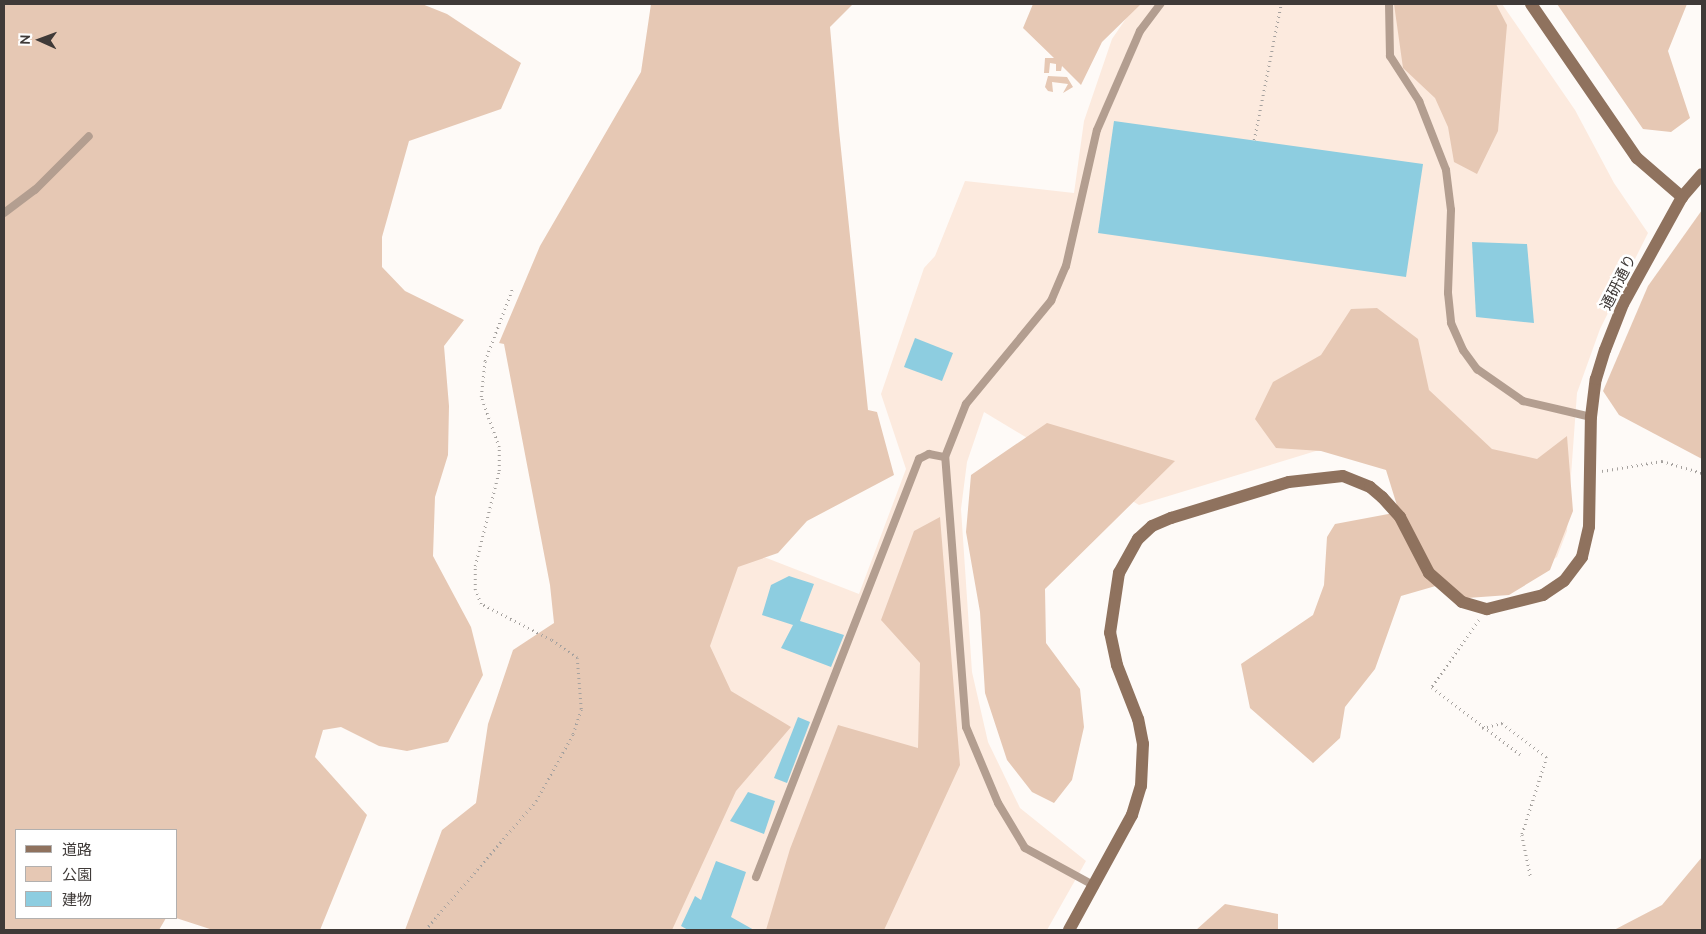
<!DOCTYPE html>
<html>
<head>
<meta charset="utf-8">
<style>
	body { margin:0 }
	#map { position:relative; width:1706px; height:934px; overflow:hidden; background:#fefaf7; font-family:Ubuntu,"Noto Sans JP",sans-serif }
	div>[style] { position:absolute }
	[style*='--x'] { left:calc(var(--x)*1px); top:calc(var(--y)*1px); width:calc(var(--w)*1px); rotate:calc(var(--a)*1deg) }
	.built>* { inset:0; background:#fceade }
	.green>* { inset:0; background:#e6c8b4 }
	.building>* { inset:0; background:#8dcde0 }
	.path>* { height:2.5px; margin-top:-1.25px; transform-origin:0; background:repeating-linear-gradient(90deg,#a6a29f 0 1px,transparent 0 5px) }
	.lane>* { height:8px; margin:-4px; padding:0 4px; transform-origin:4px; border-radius:4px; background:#b39e90 }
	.secondary>* { height:12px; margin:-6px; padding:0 6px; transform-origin:6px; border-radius:6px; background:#8f725e }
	span { translate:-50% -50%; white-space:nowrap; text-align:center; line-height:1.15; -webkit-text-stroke:5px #fff; paint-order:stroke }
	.street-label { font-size:15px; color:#3f3a38 }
	.frame { position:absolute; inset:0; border:5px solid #3f3a38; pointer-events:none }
	.legend { position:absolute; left:15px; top:829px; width:162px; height:90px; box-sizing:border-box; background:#fff; border:1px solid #b2b0af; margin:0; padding:6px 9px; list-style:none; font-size:15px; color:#3f3a38 }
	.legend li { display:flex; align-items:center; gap:10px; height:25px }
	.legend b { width:25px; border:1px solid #b2b0af }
	.north { position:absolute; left:15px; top:15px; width:50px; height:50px; -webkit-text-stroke:4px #fff; paint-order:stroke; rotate:272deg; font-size:14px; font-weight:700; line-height:20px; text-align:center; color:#3f3a38 }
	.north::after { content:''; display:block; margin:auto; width:18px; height:22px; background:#3f3a38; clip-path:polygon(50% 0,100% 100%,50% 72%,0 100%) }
</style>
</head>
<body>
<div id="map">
	<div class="built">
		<div style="clip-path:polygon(1136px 4px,1502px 4px,1575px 110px,1614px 183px,1648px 233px,1600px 329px,1577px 393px,1567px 531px,1557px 557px,1532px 573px,1372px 460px,1329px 447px,1139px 505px,984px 412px,967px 462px,961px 509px,972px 672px,988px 742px,1020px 808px,1086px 861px,1047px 930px,648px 930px,715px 699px,690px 622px,733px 545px,859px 594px,906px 469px,881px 394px,924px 268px,935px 256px,965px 181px,1074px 193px,1084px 121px,1112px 39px)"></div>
	</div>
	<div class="green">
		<div style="clip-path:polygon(4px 4px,422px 4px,447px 14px,521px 63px,501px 109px,409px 141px,382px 237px,382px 267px,405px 291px,464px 320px,444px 346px,449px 406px,448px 455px,435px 497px,433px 556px,471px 627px,483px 675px,448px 742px,407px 751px,379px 746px,341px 727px,323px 730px,315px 757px,367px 815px,320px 930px,213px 930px,176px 918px,176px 830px,16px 830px,16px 918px,166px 918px,159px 930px,4px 930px)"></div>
		<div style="clip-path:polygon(651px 4px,853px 4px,830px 27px,839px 130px,868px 410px,877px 412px,894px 475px,807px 521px,778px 553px,738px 567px,710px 646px,731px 691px,791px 727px,736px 791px,672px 930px,405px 930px,442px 830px,476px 803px,488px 724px,513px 650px,554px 623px,550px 585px,504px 344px,499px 343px,540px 246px,641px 72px)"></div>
		<div style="clip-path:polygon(1033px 4px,1141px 4px,1102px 42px,1081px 85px,1062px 66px,1061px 71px,1056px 71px,1056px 64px,1050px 63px,1049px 73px,1044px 73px,1045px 58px,1054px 58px,1023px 28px)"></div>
		<div style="clip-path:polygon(1394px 4px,1496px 4px,1507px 25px,1498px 131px,1477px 174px,1454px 162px,1448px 127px,1435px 98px,1403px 68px)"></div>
		<div style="clip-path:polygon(1557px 4px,1687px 4px,1668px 51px,1690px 118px,1671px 132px,1643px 129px)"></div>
		<div style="clip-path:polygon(1048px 76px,1067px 77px,1073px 87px,1063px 93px,1068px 84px,1052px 82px,1053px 92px,1048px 91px,1045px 87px)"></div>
		<div style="clip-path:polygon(1702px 210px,1702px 459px,1619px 415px,1603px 391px,1648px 286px)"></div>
		<div style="clip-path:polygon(1377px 308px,1418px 339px,1429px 390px,1492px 449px,1537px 459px,1567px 436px,1573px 511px,1550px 570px,1509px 595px,1467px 598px,1439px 585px,1401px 596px,1375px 669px,1345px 707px,1340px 738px,1313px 763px,1250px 708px,1241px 664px,1313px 615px,1324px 585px,1327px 537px,1335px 524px,1399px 512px,1386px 470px,1321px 451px,1276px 448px,1255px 419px,1273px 382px,1321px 355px,1351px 309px)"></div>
		<div style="clip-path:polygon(1047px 423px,1175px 461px,1045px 589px,1046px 643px,1080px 689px,1084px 727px,1072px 780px,1054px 803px,1032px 792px,1007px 760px,985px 693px,980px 612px,966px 532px,971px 475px)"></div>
		<div style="clip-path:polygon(940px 517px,960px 765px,884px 930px,766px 930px,790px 849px,838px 725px,918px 748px,920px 663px,881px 620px,914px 531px)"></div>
		<div style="clip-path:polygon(1702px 857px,1702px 930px,1614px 930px,1662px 905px)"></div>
		<div style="clip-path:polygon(1225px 904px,1278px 914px,1278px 930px,1196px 930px)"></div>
	</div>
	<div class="building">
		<div style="clip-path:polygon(1114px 121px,1423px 164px,1406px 277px,1098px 233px)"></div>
		<div style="clip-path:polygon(1472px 242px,1527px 244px,1534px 323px,1476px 317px)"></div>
		<div style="clip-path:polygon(915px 338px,953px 353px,942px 381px,904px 367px)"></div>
		<div style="clip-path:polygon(789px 576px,814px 584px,800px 621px,844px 635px,831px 667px,781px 648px,793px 625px,762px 615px,771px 585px)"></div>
		<div style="clip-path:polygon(798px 717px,810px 722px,787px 783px,774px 778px)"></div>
		<div style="clip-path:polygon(748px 792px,775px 801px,764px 834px,730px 821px)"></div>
		<div style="clip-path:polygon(716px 861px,746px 872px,731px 917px,754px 930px,688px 930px,681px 926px,695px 896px,701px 900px)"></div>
	</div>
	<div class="path">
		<div style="--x:1254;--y:140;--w:139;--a:-78.8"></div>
		<div style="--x:1602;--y:471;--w:61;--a:-9.5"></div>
		<div style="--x:1662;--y:461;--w:42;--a:16.7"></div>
		<div style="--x:1479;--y:620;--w:82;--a:125"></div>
		<div style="--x:1432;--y:687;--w:111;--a:37.3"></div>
		<div style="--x:1482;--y:728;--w:21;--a:-14"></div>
		<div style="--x:1502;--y:723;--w:56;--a:37.1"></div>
		<div style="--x:1547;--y:757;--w:82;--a:107.8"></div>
		<div style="--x:1522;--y:835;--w:44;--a:78.2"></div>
		<div style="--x:425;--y:930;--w:170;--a:-49.3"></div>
		<div style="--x:536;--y:801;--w:77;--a:-61.1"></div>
		<div style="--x:573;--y:734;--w:26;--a:-72"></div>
		<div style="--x:581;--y:709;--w:51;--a:-94.5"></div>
		<div style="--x:577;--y:658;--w:32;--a:-145"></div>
		<div style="--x:551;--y:640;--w:79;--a:-152.8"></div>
		<div style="--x:481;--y:604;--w:15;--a:-113"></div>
		<div style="--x:475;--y:590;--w:24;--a:-90"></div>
		<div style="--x:475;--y:566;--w:98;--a:-75.8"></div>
		<div style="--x:499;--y:471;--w:24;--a:-90"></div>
		<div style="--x:499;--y:447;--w:53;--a:-109.8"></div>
		<div style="--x:481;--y:397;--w:36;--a:-84"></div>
		<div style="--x:485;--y:361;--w:79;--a:-69.3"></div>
	</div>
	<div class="lane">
		<div style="--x:1389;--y:4;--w:52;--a:88.9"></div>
		<div style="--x:1390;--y:56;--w:54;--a:57.2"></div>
		<div style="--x:1419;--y:101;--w:74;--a:68.6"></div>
		<div style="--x:1446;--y:170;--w:40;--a:82.9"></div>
		<div style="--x:1451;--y:210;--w:83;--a:92.1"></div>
		<div style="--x:1448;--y:293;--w:30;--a:84"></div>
		<div style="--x:1451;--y:323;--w:30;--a:66"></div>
		<div style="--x:1463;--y:350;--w:24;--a:54"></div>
		<div style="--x:1477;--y:369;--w:56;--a:34.8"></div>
		<div style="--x:1523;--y:401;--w:70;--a:13.2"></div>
		<div style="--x:4;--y:213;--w:39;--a:-37"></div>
		<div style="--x:35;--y:190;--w:76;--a:-45"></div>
		<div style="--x:756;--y:877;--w:449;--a:-68.7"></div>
		<div style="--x:919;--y:459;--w:11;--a:-27"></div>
		<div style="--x:929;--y:454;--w:16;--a:11"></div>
		<div style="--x:1095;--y:886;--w:80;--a:-151.5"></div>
		<div style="--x:1025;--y:848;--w:52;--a:-121"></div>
		<div style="--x:998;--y:803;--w:82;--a:-112.8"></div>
		<div style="--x:966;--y:727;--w:271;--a:-94.4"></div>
		<div style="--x:945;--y:457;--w:57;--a:-68.4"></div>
		<div style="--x:966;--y:404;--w:134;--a:-50.5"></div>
		<div style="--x:1051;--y:301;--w:38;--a:-67"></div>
		<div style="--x:1066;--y:266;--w:139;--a:-77.2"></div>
		<div style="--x:1097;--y:130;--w:108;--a:-66.5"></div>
		<div style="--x:1140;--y:31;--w:34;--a:-53"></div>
	</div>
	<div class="secondary">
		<div style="--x:1531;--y:4;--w:187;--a:55.5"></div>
		<div style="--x:1637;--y:158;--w:60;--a:40.9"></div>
		<div style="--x:1069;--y:930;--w:131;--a:-61.3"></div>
		<div style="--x:1132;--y:815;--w:30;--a:-73"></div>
		<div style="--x:1141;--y:786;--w:42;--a:-87.3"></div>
		<div style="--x:1143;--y:744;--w:25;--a:-101"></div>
		<div style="--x:1138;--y:719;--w:58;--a:-111.3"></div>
		<div style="--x:1117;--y:665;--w:33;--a:-102"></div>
		<div style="--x:1110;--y:633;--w:61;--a:-81.5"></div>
		<div style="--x:1119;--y:573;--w:39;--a:-61"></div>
		<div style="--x:1138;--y:539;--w:19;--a:-43"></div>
		<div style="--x:1152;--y:526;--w:21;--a:-23"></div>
		<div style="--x:1171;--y:518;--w:123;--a:-17"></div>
		<div style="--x:1289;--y:482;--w:54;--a:-6.3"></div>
		<div style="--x:1343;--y:476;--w:29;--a:22"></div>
		<div style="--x:1370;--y:487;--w:16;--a:40"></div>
		<div style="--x:1382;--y:497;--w:27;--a:48"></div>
		<div style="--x:1400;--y:517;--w:63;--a:62.6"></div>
		<div style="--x:1429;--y:573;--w:44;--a:41.3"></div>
		<div style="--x:1462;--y:602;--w:26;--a:16"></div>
		<div style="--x:1487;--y:609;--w:58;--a:-14"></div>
		<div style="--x:1543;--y:595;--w:25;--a:-34"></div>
		<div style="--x:1564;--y:581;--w:30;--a:-53"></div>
		<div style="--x:1582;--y:557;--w:31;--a:-77"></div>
		<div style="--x:1589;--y:527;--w:110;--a:-89"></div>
		<div style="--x:1591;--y:417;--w:38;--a:-83"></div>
		<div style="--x:1596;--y:379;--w:30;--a:-73"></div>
		<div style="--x:1605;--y:350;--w:49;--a:-68.6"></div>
		<div style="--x:1623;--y:304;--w:122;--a:-61.1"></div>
		<div style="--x:1682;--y:197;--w:30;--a:-49"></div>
	</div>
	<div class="street-label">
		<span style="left:1618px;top:282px;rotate:-63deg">通研通り</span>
	</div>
	<div class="frame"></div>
	<ul class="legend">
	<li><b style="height:6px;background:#8f725e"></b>道路</li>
	<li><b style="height:14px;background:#e6c8b4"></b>公園</li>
	<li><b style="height:14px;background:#8dcde0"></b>建物</li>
	</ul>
	<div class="north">N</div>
</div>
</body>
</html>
